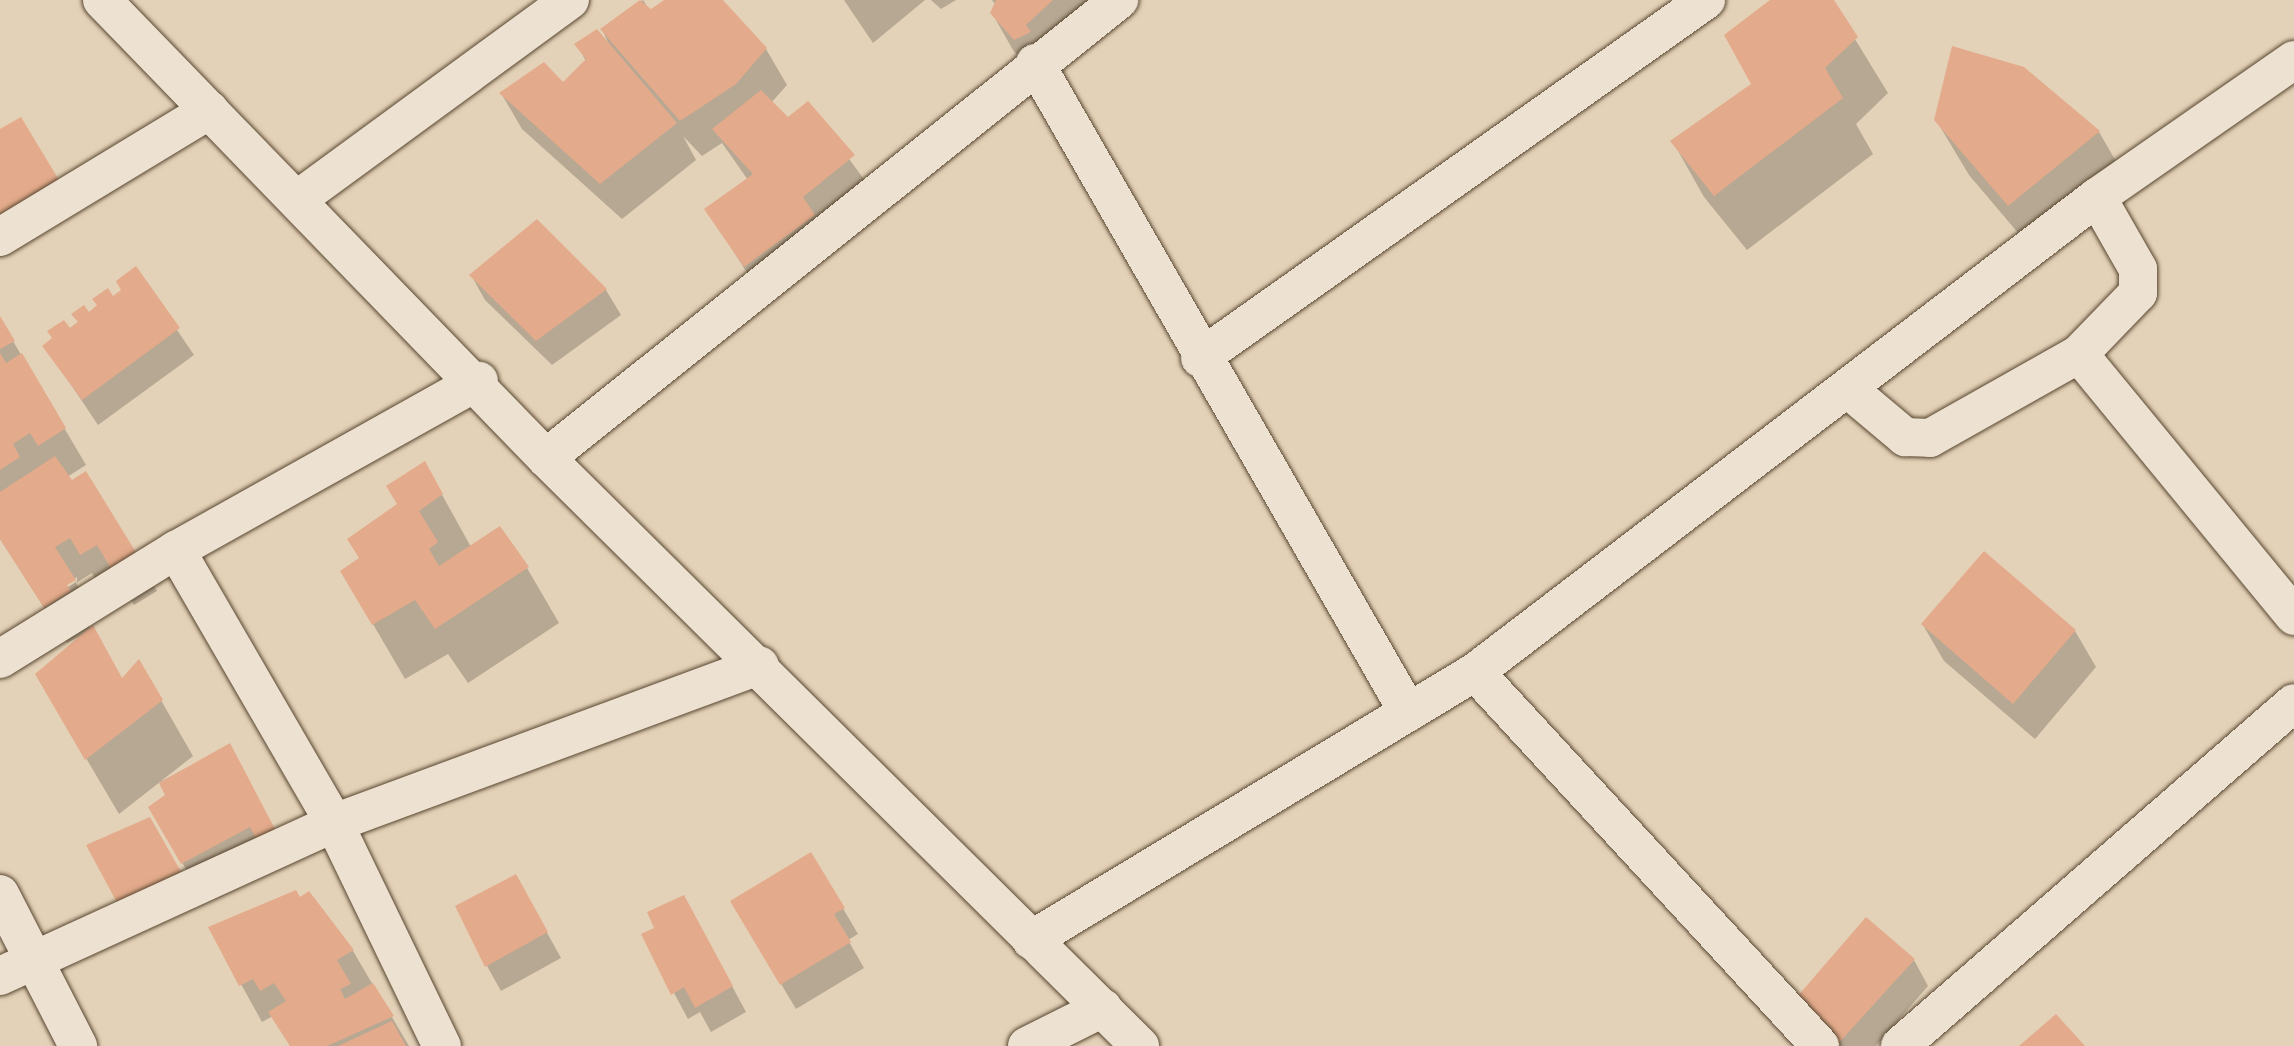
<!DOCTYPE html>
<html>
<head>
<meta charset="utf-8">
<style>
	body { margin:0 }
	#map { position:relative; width:2294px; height:1046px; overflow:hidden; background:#e4d2b8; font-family:"Sorts Mill Goudy",serif }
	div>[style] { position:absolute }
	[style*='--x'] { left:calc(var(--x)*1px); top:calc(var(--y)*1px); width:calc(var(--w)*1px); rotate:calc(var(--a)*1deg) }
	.shadow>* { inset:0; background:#0003 }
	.building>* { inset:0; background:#e3aa8b }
	.roads { filter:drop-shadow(0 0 2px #584630) drop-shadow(0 0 2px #584630) }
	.minor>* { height:38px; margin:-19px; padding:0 19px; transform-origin:19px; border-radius:19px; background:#ede2d1 }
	span { translate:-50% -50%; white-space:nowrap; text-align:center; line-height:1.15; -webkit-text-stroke:6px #ede2d1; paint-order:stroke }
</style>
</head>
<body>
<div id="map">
	<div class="shadow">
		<div style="clip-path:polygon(643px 0,650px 11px,667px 0,721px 0,766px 49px,787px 85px,771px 103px,788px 120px,808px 103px,874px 193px,766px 302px,706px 209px,748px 180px,722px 143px,702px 156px,683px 136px,696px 160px,622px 219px,522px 129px,501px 93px,563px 84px,586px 61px,577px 45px,610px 47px,602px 29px)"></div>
		<div style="clip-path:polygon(844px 0,925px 0,873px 43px)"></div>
		<div style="clip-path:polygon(931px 0,956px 0,941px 9px)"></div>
		<div style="clip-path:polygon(992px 0,1102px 0,1036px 76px,1013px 50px,992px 13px,998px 8px)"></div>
		<div style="clip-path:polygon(1773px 0,1831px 0,1888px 93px,1856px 124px,1873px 154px,1747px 250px,1704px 197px,1673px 142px,1754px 84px)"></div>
		<div style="clip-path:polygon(2023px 69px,2099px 132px,2131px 187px,2041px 260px,1969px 175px,1936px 120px)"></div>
		<div style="clip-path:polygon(537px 221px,606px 290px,621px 315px,552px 365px,485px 300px,471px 275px)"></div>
		<div style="clip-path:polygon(135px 268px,194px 355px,98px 425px,45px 346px,123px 290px)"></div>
		<div style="clip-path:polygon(evenodd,0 319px,86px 465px,67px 477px,136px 555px,157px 591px,134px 605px,119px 581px,102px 591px,92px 573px,76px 583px,95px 617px,87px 622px,123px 680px,139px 662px,193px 756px,160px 782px,229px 746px,290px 859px,197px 889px,151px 807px,168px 796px,160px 782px,119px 814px,37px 675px,83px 635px,67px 643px,0 539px,0 319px,77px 577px,77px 581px,61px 592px,59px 589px,77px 577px)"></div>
		<div style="clip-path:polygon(425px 464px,471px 547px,527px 568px,559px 623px,468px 683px,448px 654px,405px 679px,342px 571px,361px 559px)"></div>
		<div style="clip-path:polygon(1923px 625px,2075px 631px,2096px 667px,2035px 739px,1944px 661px)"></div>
		<div style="clip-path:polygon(811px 854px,858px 934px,848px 940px,864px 968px,796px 1009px,747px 927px)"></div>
		<div style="clip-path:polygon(309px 894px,353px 951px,409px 1046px,290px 1046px,273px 1016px,262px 1022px,210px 928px)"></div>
		<div style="clip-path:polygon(530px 902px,561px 958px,501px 991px,487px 966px)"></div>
		<div style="clip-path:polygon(698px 923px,746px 1012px,711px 1032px,700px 1012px,688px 1019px,643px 935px)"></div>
		<div style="clip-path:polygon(1914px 960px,1928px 986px,1876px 1046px,1824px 1046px)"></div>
	</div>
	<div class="building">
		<div style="clip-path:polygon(640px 0,651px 9px,664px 0,723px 0,767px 48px,736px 84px,680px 121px,600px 29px)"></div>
		<div style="clip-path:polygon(996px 0,1053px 0,1026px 25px,1031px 32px,1014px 40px,990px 13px)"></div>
		<div style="clip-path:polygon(1770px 0,1834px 0,1858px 37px,1825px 68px,1843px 98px,1714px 196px,1670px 141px,1751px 84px,1724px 35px)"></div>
		<div style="clip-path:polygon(597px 29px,677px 123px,600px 184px,499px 93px,544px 62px,563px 82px,586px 59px,574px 44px)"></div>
		<div style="clip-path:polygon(1952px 46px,2024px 67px,2100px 131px,2008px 206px,1934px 120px)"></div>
		<div style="clip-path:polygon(761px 90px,788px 117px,808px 101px,855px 155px,803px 197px,815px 215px,744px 267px,704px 209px,753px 174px,712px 129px)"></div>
		<div style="clip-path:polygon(21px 117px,62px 185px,0 223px,0 129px)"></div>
		<div style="clip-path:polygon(537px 219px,607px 289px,536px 341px,469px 275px)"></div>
		<div style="clip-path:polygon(136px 266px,180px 328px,82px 400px,42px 346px,52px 338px,47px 331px,64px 320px,70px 328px,78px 322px,71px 314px,84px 305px,89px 312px,97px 305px,92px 299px,108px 288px,113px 296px,121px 290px,116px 281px)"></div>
		<div style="clip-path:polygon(0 316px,15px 341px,0 349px)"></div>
		<div style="clip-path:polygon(0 353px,6px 363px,22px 353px,66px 428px,38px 446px,30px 433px,13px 444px,20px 457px,0 470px)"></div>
		<div style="clip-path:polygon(55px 456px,72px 480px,86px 471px,137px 554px,112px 570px,97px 545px,80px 555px,70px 538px,55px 547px,76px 580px,67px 585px,71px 591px,44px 608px,0 539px,0 492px)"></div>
		<div style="clip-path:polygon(425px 461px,443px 494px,419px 511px,438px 542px,429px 549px,439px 566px,500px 526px,529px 567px,435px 629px,415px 600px,372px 625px,340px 571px,359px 558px,347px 539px,397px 504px,386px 486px)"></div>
		<div style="clip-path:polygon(1984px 551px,2076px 630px,2013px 704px,1921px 624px)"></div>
		<div style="clip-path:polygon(93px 625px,122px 678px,139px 659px,163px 700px,85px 760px,35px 674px)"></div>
		<div style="clip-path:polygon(230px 743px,277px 833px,259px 844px,250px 827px,181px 864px,148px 807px,165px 795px,159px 783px)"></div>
		<div style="clip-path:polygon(150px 817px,184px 877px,121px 910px,86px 845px)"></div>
		<div style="clip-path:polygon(811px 852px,845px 908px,834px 914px,851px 942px,780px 985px,730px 901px)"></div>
		<div style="clip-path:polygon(516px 874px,548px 932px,485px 967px,455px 906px)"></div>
		<div style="clip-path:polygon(296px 890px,300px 897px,309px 891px,354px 950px,337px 960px,351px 984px,340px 989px,345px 999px,373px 983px,394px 1016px,327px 1046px,290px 1046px,268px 1012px,286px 1001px,274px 983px,260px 991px,253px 979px,239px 986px,208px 927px)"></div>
		<div style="clip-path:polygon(684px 895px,733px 986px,695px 1008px,684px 987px,671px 995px,641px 934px,654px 928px,647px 912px)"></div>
		<div style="clip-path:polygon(1866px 917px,1915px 959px,1836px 1046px,1790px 1005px)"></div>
		<div style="clip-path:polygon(2056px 1014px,2085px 1046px,2019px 1046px)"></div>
		<div style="clip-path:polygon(392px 1021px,406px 1046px,338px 1046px)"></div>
	</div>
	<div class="roads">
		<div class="minor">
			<div style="--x:102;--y:0;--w:638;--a:45.89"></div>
			<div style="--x:546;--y:458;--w:836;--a:44.71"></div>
			<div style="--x:1035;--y:63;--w:749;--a:60.11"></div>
			<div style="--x:298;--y:199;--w:337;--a:-36.2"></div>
			<div style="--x:0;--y:237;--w:245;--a:-31.2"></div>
			<div style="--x:2079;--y:354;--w:339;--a:50.6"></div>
			<div style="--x:1200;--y:358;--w:620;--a:-35.28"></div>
			<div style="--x:1848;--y:389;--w:75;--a:40.1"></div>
			<div style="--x:1905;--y:437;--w:25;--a:2"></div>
			<div style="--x:1930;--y:438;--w:171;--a:-29.4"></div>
			<div style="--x:2079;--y:354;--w:85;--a:-46"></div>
			<div style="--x:2138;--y:293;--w:24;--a:-90"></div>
			<div style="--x:2138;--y:269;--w:83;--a:-119.7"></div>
			<div style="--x:546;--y:458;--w:734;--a:-38.64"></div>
			<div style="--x:176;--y:550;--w:315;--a:59.9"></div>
			<div style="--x:334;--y:823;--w:248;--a:64.2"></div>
			<div style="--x:0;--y:659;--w:207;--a:-31.8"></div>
			<div style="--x:176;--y:550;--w:347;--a:-29.2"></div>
			<div style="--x:1475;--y:672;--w:509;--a:47.31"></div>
			<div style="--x:0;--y:894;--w:171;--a:62.8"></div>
			<div style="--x:1031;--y:940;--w:519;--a:-31.12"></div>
			<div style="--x:1475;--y:672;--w:783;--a:-37.37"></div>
			<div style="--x:2097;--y:197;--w:240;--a:-34.8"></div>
			<div style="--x:0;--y:976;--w:367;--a:-24.6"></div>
			<div style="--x:334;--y:823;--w:454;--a:-20.3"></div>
			<div style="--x:1027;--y:1046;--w:85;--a:-26.6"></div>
			<div style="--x:1900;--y:1046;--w:522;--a:-41.04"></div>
		</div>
	</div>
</div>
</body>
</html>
